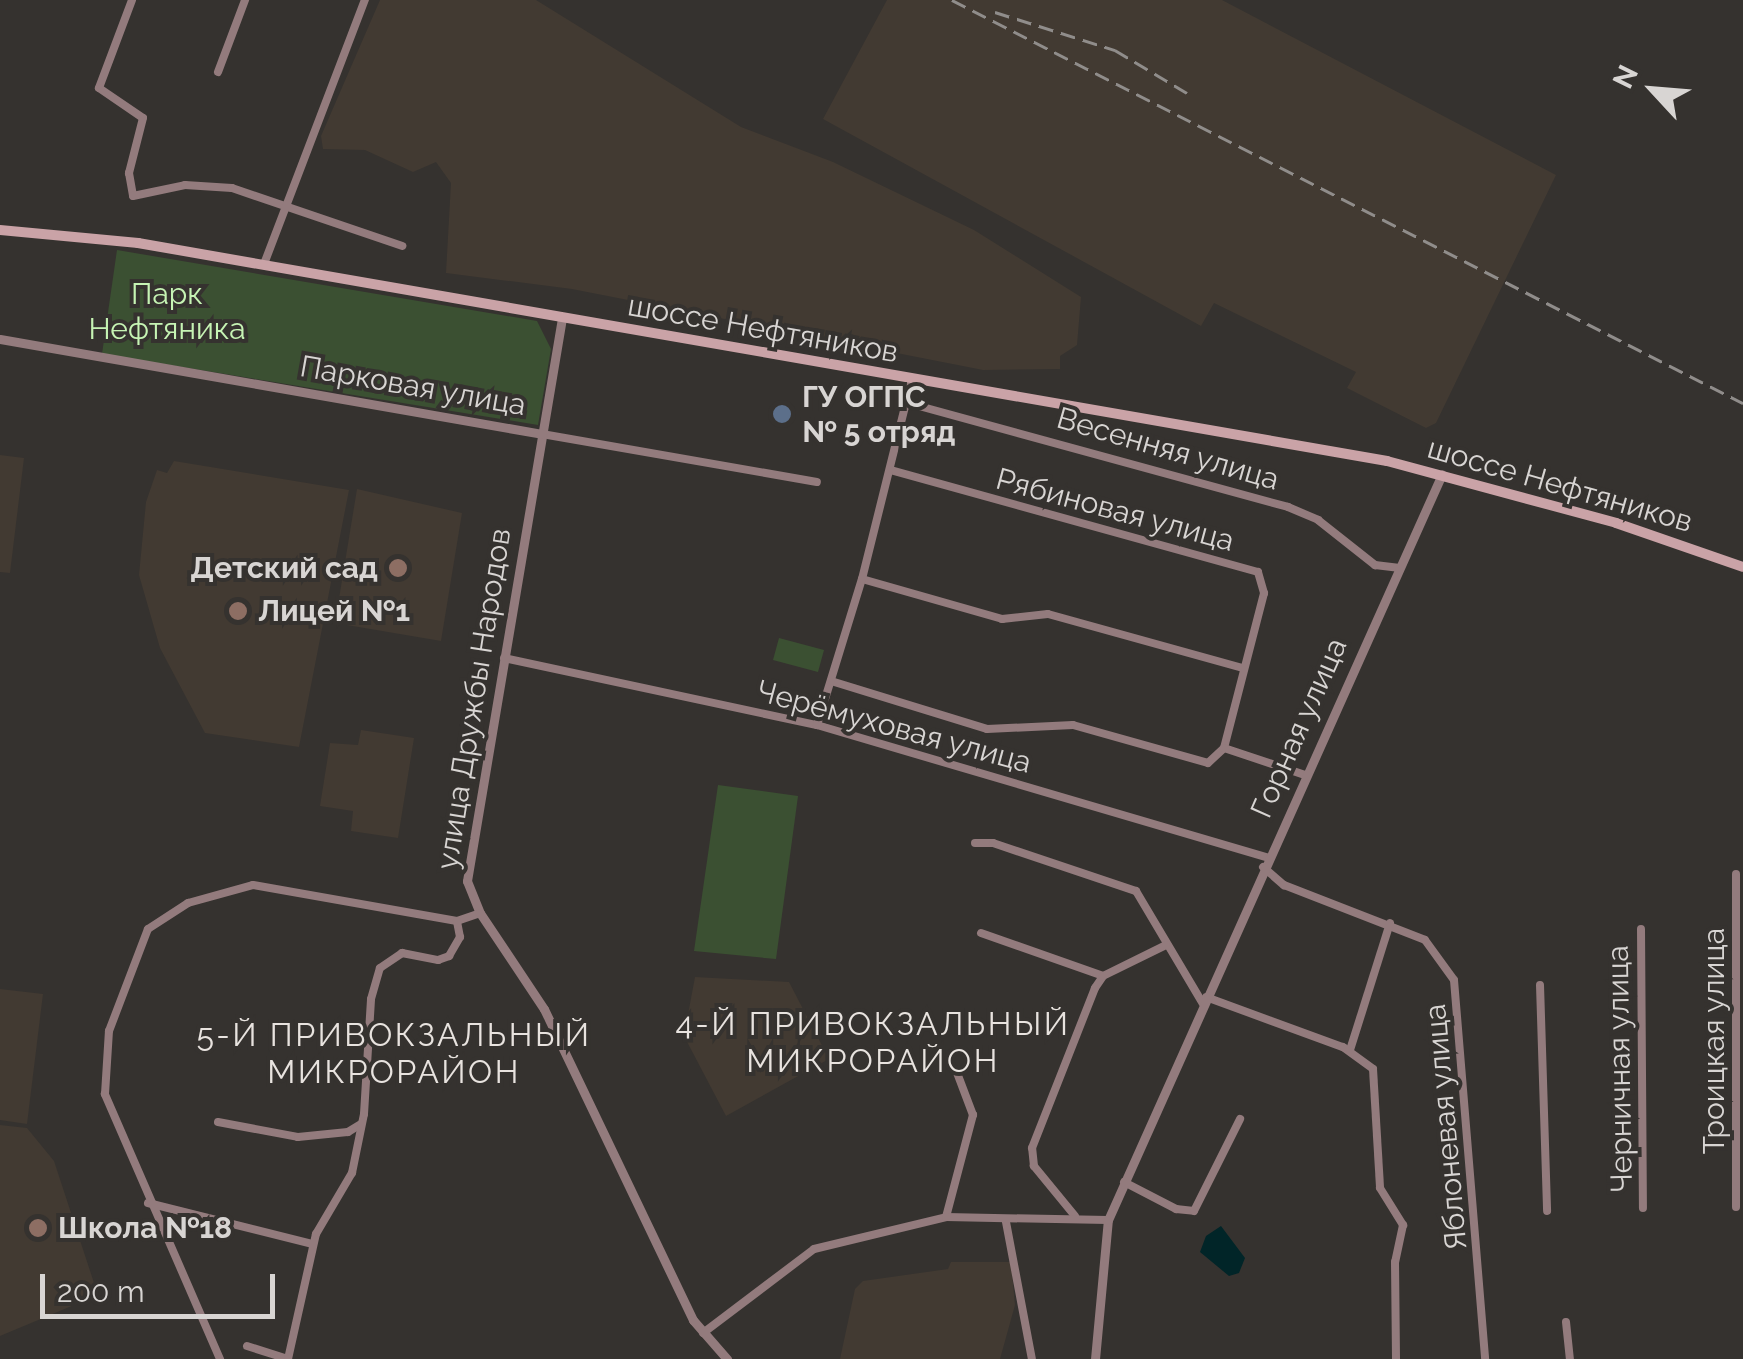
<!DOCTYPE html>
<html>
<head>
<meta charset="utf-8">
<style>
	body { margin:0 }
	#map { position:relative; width:1743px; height:1359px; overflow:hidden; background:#35322f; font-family:Raleway,sans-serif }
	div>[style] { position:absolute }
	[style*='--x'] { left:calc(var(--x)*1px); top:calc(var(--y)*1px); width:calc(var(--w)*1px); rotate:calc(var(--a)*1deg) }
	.built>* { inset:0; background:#423a32 }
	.green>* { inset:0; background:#3b5032 }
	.water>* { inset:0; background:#012528 }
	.minor>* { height:8px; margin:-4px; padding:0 4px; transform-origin:4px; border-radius:4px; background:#937b7d }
	.tertiary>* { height:9px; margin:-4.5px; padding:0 4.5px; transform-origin:4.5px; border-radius:4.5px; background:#937b7d }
	.secondary>* { height:10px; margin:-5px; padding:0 5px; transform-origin:5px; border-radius:5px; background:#caa3a7 }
	.rail>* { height:2.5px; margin-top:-1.25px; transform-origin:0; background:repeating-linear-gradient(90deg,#908d8b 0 15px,transparent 0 23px) }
	.dots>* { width:28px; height:28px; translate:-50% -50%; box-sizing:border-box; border:5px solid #35322f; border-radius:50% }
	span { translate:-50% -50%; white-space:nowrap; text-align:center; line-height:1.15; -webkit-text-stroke:8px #35322f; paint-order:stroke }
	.park-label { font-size:30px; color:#c6f4b4 }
	.street-label { font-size:30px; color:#d8d5d3 }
	.poi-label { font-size:30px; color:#d8d5d3; font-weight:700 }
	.left { translate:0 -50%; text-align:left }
	.right { translate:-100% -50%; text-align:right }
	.neighbourhood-label { font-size:32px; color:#e8e3df; letter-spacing:2.5px }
	.north { position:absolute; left:1603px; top:40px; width:100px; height:100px; -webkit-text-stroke:8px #35322f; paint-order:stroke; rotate:296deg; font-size:28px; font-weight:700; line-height:40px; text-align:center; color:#d8d5d3 }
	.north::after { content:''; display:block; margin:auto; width:35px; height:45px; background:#d8d5d3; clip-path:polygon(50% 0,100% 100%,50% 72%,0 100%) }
	.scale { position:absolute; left:40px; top:1274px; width:235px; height:45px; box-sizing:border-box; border:5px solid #d8d5d3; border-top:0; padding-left:12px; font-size:30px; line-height:35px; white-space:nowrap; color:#d8d5d3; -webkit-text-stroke:8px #35322f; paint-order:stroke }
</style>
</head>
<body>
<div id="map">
	<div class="built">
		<div style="clip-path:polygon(380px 0,536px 0,741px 127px,833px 162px,974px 230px,1081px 297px,1077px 345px,1060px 356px,1060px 369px,983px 370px,572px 289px,446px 273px,451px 183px,436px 162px,413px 172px,365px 150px,323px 149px,321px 136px)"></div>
		<div style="clip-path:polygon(887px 0,1222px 0,1556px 175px,1436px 423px,1426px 428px,1347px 388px,1356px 372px,1214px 303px,1201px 326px,823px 119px)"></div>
		<div style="clip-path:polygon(0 455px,24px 458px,10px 573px,0 572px)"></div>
		<div style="clip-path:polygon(174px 461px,349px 490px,299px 747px,205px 733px,160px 648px,139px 575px,146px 502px,157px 470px,167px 473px)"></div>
		<div style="clip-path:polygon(357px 489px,462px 513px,441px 641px,335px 623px)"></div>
		<div style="clip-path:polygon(361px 730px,414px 738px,398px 838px,351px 831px,353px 811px,320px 806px,330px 743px,358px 745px)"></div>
		<div style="clip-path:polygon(695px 977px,789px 982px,829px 1059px,726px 1116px,684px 1036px)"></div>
		<div style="clip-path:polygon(0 989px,43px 994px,27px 1124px,0 1120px)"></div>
		<div style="clip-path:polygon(0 1125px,27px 1128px,54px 1161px,98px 1295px,0 1336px)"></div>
		<div style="clip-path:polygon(951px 1262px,1011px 1262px,1015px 1305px,1000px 1359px,840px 1359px,855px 1289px,863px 1281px,948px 1269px)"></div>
	</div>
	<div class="green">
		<div style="clip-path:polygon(117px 250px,537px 321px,551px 349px,538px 425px,102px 354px)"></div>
		<div style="clip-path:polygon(779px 638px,824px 650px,818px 672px,773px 660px)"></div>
		<div style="clip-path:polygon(718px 785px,798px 796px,776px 959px,694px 951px)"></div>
	</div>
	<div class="water">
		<div style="clip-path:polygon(1221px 1226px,1245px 1258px,1239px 1273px,1229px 1276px,1200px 1252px,1206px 1236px)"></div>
	</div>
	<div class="minor">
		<div style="--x:132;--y:0;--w:94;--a:110.6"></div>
		<div style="--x:99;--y:88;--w:53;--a:34.3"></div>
		<div style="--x:143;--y:118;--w:57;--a:104.3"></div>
		<div style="--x:129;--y:173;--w:23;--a:80"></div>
		<div style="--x:133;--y:196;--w:53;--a:-11.9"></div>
		<div style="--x:185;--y:185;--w:47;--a:3.7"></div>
		<div style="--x:232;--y:188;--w:180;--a:18.8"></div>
		<div style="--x:218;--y:72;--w:77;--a:-69.4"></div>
		<div style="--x:264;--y:264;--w:283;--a:-69.1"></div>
		<div style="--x:908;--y:403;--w:394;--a:15.3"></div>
		<div style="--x:1288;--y:507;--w:33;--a:23"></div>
		<div style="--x:1318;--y:520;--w:73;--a:38.3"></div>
		<div style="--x:1375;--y:565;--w:25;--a:7"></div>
		<div style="--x:542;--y:434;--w:279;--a:9.9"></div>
		<div style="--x:862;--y:579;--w:146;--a:15.9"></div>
		<div style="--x:1002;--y:619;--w:46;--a:-6.2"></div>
		<div style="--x:1048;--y:614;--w:202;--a:15.5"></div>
		<div style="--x:504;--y:658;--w:320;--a:12.1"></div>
		<div style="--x:817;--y:725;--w:470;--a:16.4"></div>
		<div style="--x:831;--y:681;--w:163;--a:17.1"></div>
		<div style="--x:987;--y:729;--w:86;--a:-2.7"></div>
		<div style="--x:1073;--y:725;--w:140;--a:15.7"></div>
		<div style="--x:1208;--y:763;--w:22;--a:-43"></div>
		<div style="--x:1224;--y:748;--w:160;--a:-75.5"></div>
		<div style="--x:1264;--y:593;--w:22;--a:-106"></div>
		<div style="--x:1258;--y:572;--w:381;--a:-164.5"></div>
		<div style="--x:817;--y:725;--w:153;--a:-72.9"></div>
		<div style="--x:862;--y:579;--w:203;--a:-76"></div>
		<div style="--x:1224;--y:748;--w:85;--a:18.4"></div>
		<div style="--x:975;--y:843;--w:18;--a:0"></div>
		<div style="--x:993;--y:843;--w:151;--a:18.6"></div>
		<div style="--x:1136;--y:891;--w:131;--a:59.3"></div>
		<div style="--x:1263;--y:867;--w:28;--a:41"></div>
		<div style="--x:1284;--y:885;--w:151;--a:21.3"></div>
		<div style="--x:1425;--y:940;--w:49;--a:54.1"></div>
		<div style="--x:1454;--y:980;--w:380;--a:85.3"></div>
		<div style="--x:1641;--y:929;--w:279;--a:89.6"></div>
		<div style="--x:981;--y:933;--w:129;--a:19.4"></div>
		<div style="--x:1540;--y:985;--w:226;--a:88.2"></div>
		<div style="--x:1206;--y:997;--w:146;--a:20.1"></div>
		<div style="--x:1343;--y:1047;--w:37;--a:36"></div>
		<div style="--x:1373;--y:1069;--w:119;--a:86.6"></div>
		<div style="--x:1380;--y:1188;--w:44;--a:58.1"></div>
		<div style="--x:1403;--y:1225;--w:38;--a:102"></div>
		<div style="--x:1395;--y:1262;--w:97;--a:89.4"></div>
		<div style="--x:1350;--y:1050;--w:133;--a:-72.5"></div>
		<div style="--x:218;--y:1122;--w:81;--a:10.6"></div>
		<div style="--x:298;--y:1137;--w:50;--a:-5.7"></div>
		<div style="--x:348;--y:1132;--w:15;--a:-32"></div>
		<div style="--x:1124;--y:1182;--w:59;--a:27.4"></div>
		<div style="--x:1176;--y:1209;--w:18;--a:6"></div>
		<div style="--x:1194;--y:1211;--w:103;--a:-63.4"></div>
		<div style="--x:148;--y:1203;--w:170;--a:14"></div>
		<div style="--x:1736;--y:1207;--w:333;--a:-90"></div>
		<div style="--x:1075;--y:1216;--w:65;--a:-129.4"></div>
		<div style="--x:1034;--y:1166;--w:18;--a:-96"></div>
		<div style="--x:1032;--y:1148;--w:172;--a:-68.5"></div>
		<div style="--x:1095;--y:988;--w:14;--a:-56"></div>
		<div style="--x:1103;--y:976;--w:70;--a:-26.2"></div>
		<div style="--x:946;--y:1217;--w:106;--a:-75.2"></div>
		<div style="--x:973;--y:1115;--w:48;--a:-110.7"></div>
		<div style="--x:1006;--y:1222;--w:139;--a:79.3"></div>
		<div style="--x:1566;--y:1322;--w:37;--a:84"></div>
		<div style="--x:703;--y:1333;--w:139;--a:-37.1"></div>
		<div style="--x:814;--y:1249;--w:136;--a:-13.6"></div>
		<div style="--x:946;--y:1217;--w:162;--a:1.1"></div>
		<div style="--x:247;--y:1346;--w:43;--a:17.6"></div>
		<div style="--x:220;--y:1359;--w:289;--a:-113.5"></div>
		<div style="--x:105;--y:1094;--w:63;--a:-86.4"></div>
		<div style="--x:109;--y:1031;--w:109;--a:-69.1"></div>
		<div style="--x:148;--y:929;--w:48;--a:-33"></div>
		<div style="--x:188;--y:903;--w:67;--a:-15.5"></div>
		<div style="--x:253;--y:885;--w:207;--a:10"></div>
		<div style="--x:457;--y:921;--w:24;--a:-19"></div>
		<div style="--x:288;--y:1359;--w:128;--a:-77.4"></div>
		<div style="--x:316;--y:1234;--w:71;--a:-59.5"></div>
		<div style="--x:352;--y:1173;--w:60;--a:-78.5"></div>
		<div style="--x:364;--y:1114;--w:115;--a:-86.5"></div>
		<div style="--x:371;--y:999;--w:32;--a:-74"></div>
		<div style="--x:380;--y:968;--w:27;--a:-34"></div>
		<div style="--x:402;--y:953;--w:37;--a:11"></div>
		<div style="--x:438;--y:960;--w:12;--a:-20"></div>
		<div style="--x:449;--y:956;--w:22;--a:-60"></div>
		<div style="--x:460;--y:937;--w:16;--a:-101"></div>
	</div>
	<div class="tertiary">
		<div style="--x:562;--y:318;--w:571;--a:99.58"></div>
		<div style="--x:467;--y:881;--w:35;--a:68"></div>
		<div style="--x:480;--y:913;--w:115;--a:56.3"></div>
		<div style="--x:544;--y:1009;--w:345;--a:64.4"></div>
		<div style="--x:693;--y:1320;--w:52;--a:48.9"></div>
		<div style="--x:0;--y:339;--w:550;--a:9.94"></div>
		<div style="--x:1095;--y:1359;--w:140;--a:-84.7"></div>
		<div style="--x:1108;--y:1220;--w:817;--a:-65.88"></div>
	</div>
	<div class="secondary">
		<div style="--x:0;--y:230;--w:139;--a:5.4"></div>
		<div style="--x:138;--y:243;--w:1268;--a:9.9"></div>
		<div style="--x:1387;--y:461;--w:237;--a:15.1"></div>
		<div style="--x:1616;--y:523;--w:134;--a:19.1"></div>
	</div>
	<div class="rail">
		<div style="--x:952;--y:0;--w:888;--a:27"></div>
		<div style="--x:995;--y:12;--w:126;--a:17.6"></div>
		<div style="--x:1115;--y:50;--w:84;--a:30.8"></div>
	</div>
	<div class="dots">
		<div style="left:782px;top:414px;background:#5c6f8a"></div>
		<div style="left:398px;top:568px;background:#8d6e63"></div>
		<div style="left:238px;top:611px;background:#8d6e63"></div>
		<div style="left:38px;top:1228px;background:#8d6e63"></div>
	</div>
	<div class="park-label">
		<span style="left:167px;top:311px">Парк<br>Нефтяника</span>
	</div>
	<div class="street-label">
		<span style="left:763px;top:329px;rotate:10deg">шоссе Нефтяников</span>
		<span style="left:413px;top:386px;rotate:10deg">Парковая улица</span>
		<span style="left:1168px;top:449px;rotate:16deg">Весенняя улица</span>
		<span style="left:1560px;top:485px;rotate:16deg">шоссе Нефтяников</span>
		<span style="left:1115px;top:510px;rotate:15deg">Рябиновая улица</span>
		<span style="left:474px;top:699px;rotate:-81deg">улица Дружбы Народов</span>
		<span style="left:894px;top:727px;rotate:15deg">Черёмуховая улица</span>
		<span style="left:1299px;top:728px;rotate:-66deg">Горная улица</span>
		<span style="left:1714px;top:1041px;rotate:-90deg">Троицкая улица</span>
		<span style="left:1620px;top:1069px;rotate:-91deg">Черничная улица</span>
		<span style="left:1446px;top:1127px;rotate:-95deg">Яблоневая улица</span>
	</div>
	<div class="poi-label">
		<span class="left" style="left:802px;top:414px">ГУ ОГПС<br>№ 5 отряд</span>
		<span class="right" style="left:378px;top:568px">Детский сад</span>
		<span class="left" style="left:258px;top:611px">Лицей №1</span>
		<span class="left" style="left:58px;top:1228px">Школа №18</span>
	</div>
	<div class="neighbourhood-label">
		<span style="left:873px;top:1043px">4-Й ПРИВОКЗАЛЬНЫЙ<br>МИКРОРАЙОН</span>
		<span style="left:394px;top:1054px">5-Й ПРИВОКЗАЛЬНЫЙ<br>МИКРОРАЙОН</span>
	</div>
	<div class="north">N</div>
	<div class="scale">200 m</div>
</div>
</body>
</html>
